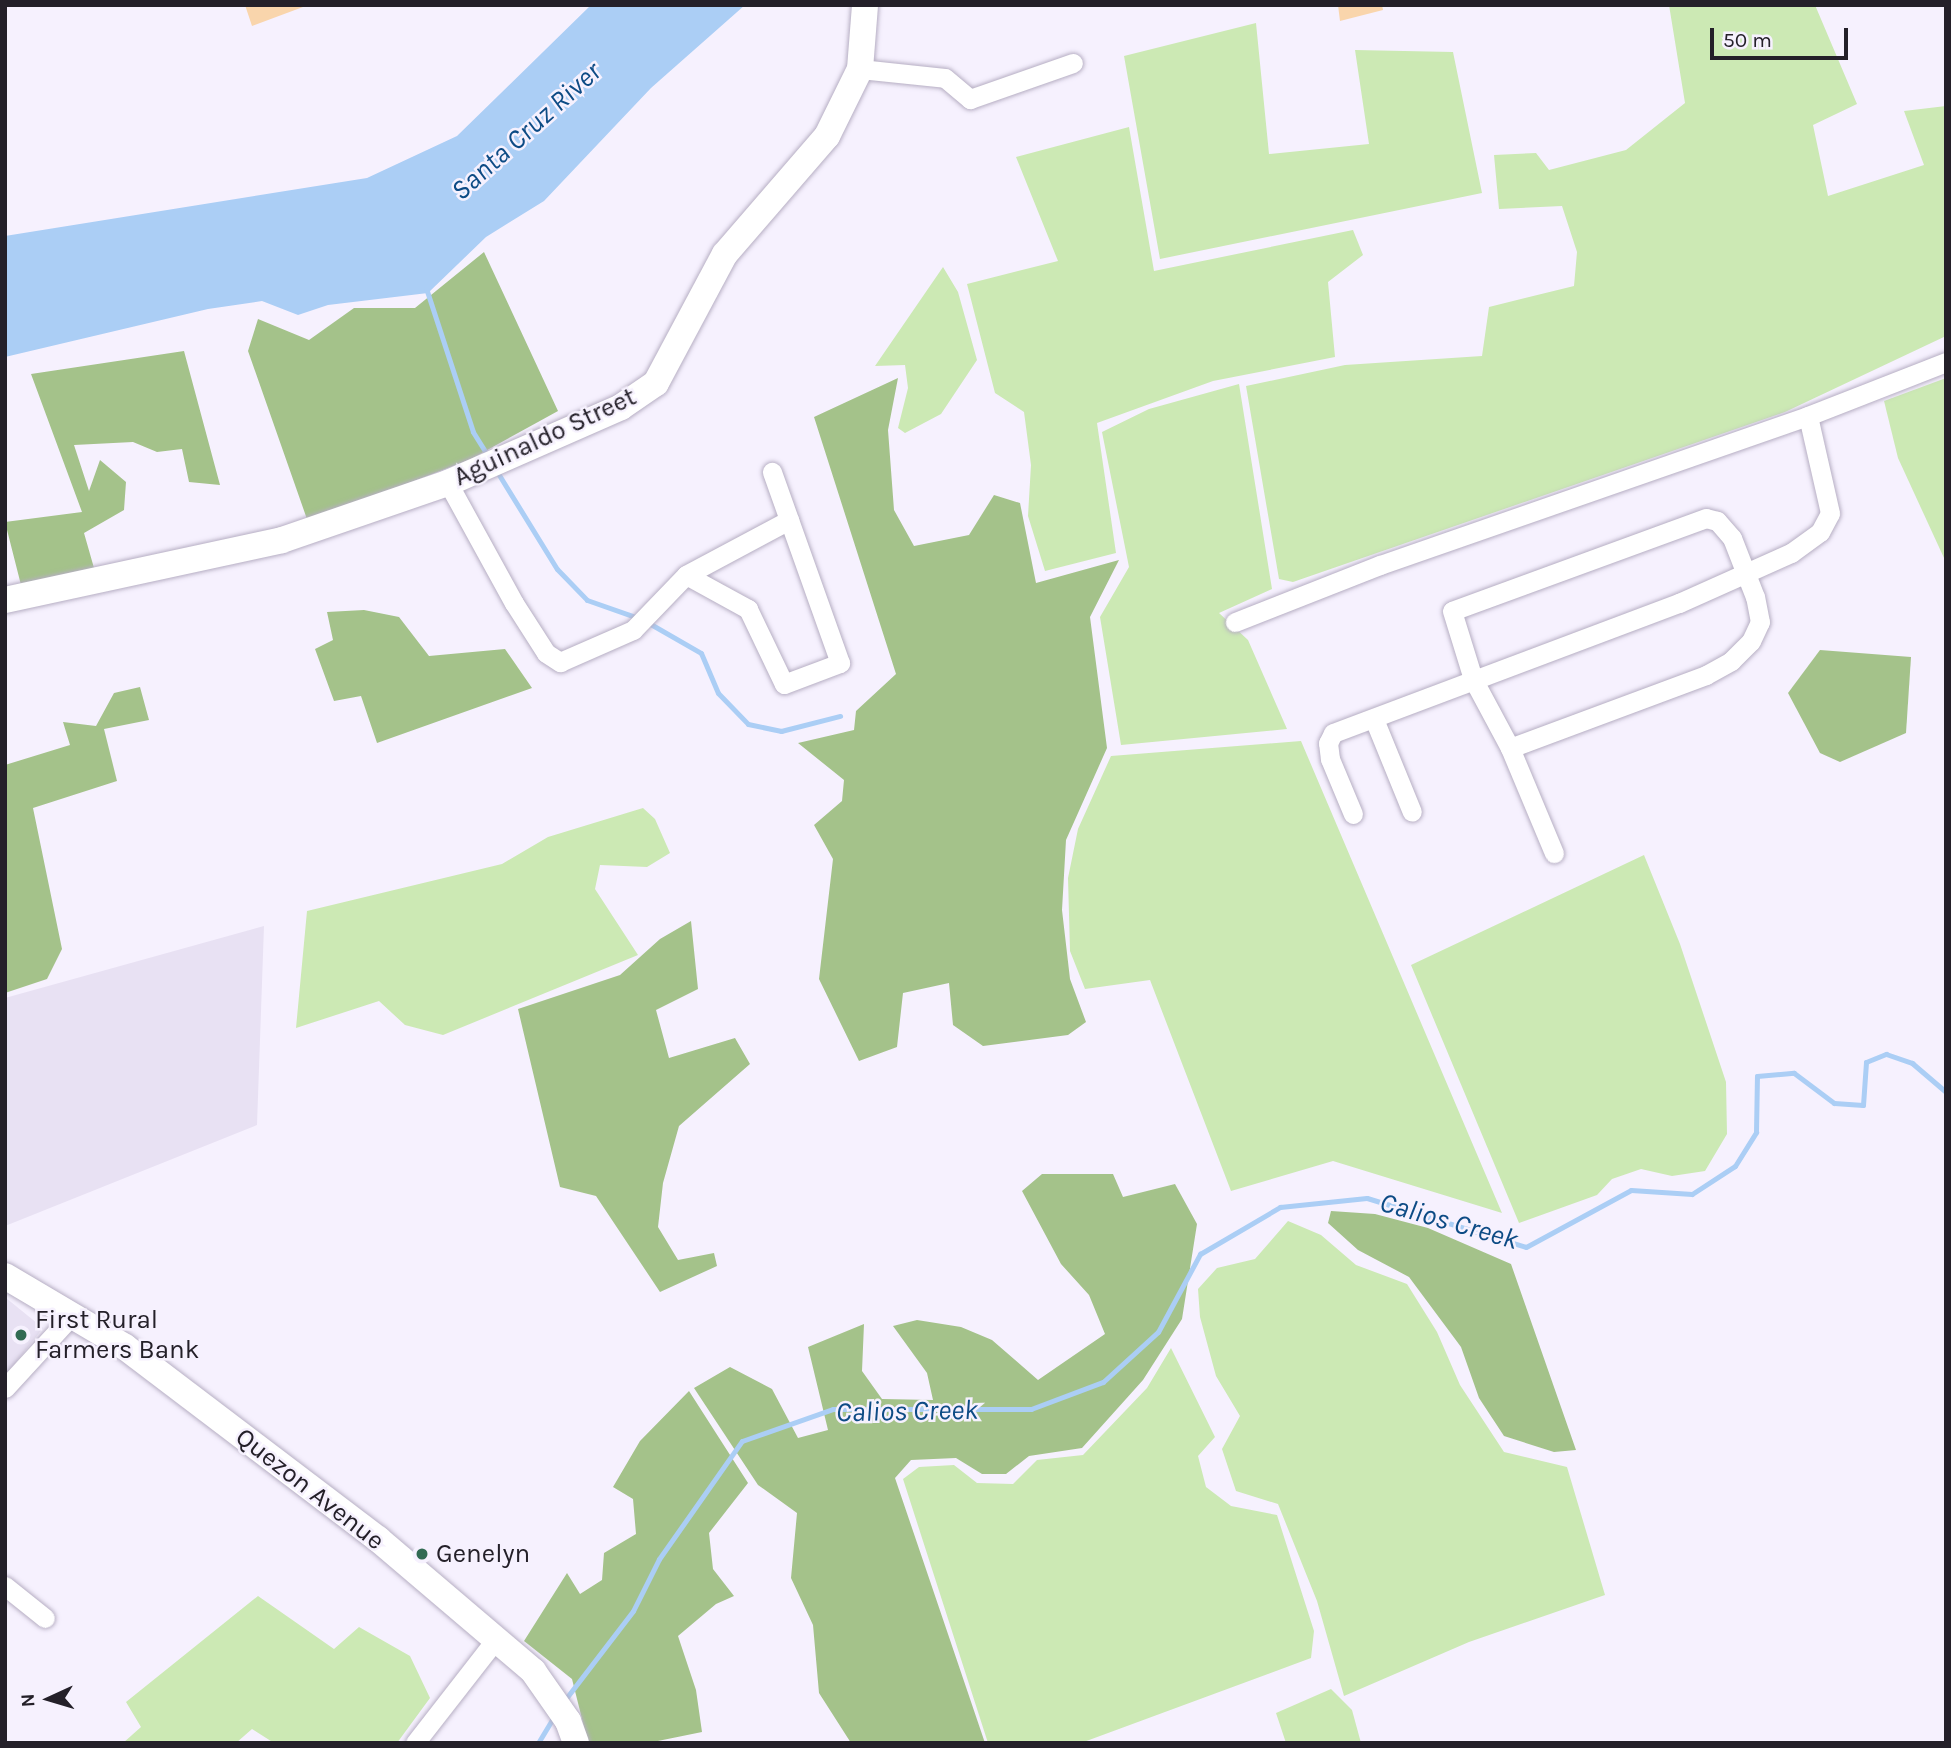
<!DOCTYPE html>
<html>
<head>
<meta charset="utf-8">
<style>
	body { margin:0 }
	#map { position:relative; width:1951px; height:1748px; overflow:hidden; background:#f6f1fe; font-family:Karla,sans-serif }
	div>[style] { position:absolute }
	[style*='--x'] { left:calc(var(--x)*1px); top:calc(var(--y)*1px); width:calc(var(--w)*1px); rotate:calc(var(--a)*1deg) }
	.built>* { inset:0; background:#e8e1f3 }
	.green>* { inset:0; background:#cce9b4 }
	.forest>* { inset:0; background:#a4c28a }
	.water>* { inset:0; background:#abcef5 }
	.stream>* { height:5px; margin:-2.5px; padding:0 2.5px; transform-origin:2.5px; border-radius:2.5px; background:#abcef5 }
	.building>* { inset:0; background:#f9d5ac }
	.roads { filter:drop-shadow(0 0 2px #b6aec3) drop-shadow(0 0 2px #b6aec3) }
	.street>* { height:19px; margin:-9.5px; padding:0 9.5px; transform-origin:9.5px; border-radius:9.5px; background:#fff }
	.secondary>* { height:26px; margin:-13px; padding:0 13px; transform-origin:13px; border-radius:13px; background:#fff }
	.dots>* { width:19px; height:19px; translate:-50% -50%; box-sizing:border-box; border:4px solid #f6f1fe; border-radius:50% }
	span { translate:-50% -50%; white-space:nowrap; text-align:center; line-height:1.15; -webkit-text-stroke:5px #f6f1fe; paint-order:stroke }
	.street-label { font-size:26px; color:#242029 }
	.poi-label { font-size:26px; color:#242029 }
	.left { translate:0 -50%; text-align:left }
	.water-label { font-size:28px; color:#0d4b85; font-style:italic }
	.frame { position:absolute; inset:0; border:7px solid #242029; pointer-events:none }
	.north { position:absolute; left:14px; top:1664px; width:70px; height:70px; -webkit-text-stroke:5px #f6f1fe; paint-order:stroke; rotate:266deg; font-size:19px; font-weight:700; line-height:28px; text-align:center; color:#242029 }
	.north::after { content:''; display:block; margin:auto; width:24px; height:32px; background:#242029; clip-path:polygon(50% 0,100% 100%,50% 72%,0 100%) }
	.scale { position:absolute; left:1710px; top:28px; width:138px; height:32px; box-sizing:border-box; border:4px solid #242029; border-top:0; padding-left:9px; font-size:21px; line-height:24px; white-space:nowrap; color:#242029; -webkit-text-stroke:5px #f6f1fe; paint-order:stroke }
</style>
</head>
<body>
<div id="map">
	<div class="built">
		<div style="clip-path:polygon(264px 926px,257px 1125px,5px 1226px,5px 998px)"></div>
		<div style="clip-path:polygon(6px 1298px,43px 1328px,5px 1376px,5px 1299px)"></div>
	</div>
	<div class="green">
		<div style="clip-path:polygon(1669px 5px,1815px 5px,1857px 104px,1813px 125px,1828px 196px,1924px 165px,1904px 111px,1946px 106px,1946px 336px,1785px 412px,1293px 582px,1279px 579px,1246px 386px,1345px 365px,1482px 356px,1489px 307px,1574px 286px,1577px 252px,1562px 206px,1499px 209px,1494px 155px,1536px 153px,1549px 170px,1626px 150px,1685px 103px)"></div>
		<div style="clip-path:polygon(1256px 23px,1269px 154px,1369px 144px,1355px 50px,1453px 52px,1482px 193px,1160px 259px,1124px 56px)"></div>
		<div style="clip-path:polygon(1129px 127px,1154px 271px,1353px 230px,1363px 255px,1328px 282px,1335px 357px,1213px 381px,1097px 423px,1116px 553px,1045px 571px,1028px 516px,1031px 465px,1024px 412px,995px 393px,967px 284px,1058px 261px,1016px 157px)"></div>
		<div style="clip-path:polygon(943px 267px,958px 292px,977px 360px,941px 414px,905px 433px,898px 428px,908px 388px,905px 365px,875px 366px)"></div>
		<div style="clip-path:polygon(1946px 378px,1946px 558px,1944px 558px,1898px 458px,1884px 401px)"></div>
		<div style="clip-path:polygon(1239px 384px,1272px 589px,1219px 613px,1248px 640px,1287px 729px,1121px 745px,1100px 617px,1129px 567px,1102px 432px,1149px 409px)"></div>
		<div style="clip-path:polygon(1301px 741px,1502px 1213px,1333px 1161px,1231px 1191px,1150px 980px,1085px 989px,1070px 951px,1068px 878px,1078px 829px,1111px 756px)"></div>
		<div style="clip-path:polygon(643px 808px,655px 819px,670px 853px,647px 867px,600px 865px,595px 889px,638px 955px,443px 1035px,405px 1025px,379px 1001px,296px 1028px,307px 911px,502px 864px,548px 837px)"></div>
		<div style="clip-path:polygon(1644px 855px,1680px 944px,1726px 1082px,1727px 1134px,1705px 1171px,1672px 1176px,1641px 1169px,1612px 1179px,1597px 1195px,1519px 1223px,1411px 965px)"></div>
		<div style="clip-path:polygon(1288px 1221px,1321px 1235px,1356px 1265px,1407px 1284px,1437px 1332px,1460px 1385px,1504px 1452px,1567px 1467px,1605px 1595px,1469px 1642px,1344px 1696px,1317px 1601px,1278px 1504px,1236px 1491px,1222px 1449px,1240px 1416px,1216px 1376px,1200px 1317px,1198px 1289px,1217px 1268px,1255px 1259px)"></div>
		<div style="clip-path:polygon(1171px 1348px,1215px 1437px,1198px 1456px,1206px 1487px,1231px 1506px,1277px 1515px,1314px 1631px,1311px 1658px,1081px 1743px,988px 1743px,903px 1479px,919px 1467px,954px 1465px,977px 1483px,1013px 1484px,1037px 1460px,1083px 1455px,1147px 1388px)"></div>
		<div style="clip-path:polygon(258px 1596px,334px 1649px,359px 1627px,410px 1656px,430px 1698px,397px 1743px,274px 1743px,252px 1729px,236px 1743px,123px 1743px,141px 1727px,126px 1702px)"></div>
		<div style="clip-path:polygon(1331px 1689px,1352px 1710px,1361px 1743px,1286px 1743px,1276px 1713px)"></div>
	</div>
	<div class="forest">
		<div style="clip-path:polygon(484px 252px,558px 411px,471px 459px,308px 522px,248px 351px,258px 319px,309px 340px,354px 308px,415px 308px)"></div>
		<div style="clip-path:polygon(184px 351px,220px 485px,189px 482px,182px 449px,157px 452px,133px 442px,74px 445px,89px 491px,100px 460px,126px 482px,124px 510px,84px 533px,94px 568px,21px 585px,5px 522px,82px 512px,31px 374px)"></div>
		<div style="clip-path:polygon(898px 378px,888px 430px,894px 510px,914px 546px,969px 535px,994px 495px,1020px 503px,1036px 583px,1119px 560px,1090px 617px,1107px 748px,1066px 840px,1062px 910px,1070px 979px,1086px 1022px,1068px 1035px,983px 1046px,953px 1025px,949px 983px,903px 993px,897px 1047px,859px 1061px,819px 979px,833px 859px,814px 825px,842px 801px,844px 780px,798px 743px,854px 730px,856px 711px,896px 674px,814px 417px)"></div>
		<div style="clip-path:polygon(364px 610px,399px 617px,429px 656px,505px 649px,532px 688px,377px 743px,361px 696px,334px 701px,315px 649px,333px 640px,327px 612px)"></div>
		<div style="clip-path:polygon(1820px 650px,1911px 657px,1906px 733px,1840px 762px,1820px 753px,1788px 693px)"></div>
		<div style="clip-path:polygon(140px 687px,149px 720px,104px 729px,117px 781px,33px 808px,62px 949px,47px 979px,5px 993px,5px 765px,70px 745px,63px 722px,96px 726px,114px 693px)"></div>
		<div style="clip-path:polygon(691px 921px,698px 989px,656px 1010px,669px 1058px,735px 1038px,750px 1064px,679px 1126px,663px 1183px,658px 1227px,678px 1260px,714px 1253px,717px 1266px,660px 1292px,596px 1196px,560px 1187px,518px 1009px,620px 975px,660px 939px)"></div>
		<div style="clip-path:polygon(1042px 1174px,1113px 1174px,1123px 1197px,1175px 1184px,1197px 1224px,1182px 1319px,1143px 1380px,1082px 1448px,1029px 1456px,1006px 1474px,982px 1474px,956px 1458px,911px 1460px,895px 1478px,985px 1743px,851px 1743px,819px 1693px,813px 1625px,791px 1578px,797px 1513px,758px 1485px,694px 1388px,730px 1367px,772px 1389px,798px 1438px,828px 1430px,808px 1347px,864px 1324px,862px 1371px,882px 1399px,933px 1400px,927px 1373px,893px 1326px,917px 1320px,961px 1327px,992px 1340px,1038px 1380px,1105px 1334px,1089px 1295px,1061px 1264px,1022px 1191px)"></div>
		<div style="clip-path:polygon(1331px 1211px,1375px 1214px,1428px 1228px,1511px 1264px,1576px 1450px,1554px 1452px,1504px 1436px,1479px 1398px,1461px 1347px,1409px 1277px,1358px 1250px,1328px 1223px)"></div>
		<div style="clip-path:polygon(689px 1391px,748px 1483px,709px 1533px,713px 1569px,734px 1596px,716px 1604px,678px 1636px,696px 1690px,702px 1732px,648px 1743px,588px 1743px,572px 1679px,524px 1641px,567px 1573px,580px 1594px,602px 1580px,604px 1553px,636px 1534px,633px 1499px,613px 1487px,640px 1441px)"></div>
	</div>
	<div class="water">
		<div style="clip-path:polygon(591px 5px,745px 5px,651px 88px,544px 201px,486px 237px,428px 293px,328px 305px,298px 315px,262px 301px,208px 309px,5px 357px,5px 236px,367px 178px,457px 136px)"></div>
	</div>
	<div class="stream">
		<div style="--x:426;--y:288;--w:151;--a:71.9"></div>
		<div style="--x:473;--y:432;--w:31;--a:58"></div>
		<div style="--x:496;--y:470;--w:116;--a:58.4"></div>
		<div style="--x:557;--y:569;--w:43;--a:45.9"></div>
		<div style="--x:587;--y:600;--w:54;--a:19.4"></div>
		<div style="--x:647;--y:622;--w:62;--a:29.9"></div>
		<div style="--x:701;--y:653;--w:43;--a:67"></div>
		<div style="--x:718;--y:693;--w:43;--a:45.9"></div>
		<div style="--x:748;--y:724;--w:34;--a:12"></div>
		<div style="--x:781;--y:731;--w:61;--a:-14.3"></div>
		<div style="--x:564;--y:1701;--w:113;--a:-52.5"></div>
		<div style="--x:633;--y:1611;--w:58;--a:-63.4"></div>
		<div style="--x:659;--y:1559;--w:144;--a:-54.9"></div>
		<div style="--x:742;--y:1441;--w:96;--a:-19.4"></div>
		<div style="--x:833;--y:1409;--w:198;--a:0"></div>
		<div style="--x:1031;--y:1409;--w:77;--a:-20.6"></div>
		<div style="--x:1103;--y:1382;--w:74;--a:-42.3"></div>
		<div style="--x:1158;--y:1332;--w:89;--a:-61.7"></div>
		<div style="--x:1200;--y:1254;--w:93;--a:-30.4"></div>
		<div style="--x:1280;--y:1207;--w:87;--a:-5.9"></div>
		<div style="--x:1367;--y:1198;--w:166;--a:17.1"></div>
		<div style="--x:1526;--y:1247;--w:119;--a:-28.5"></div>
		<div style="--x:1631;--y:1190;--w:61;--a:3.8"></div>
		<div style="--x:1692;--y:1194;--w:51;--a:-33.1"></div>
		<div style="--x:1735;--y:1166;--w:40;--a:-58"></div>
		<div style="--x:1756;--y:1132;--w:56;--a:-89"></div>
		<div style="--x:1757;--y:1076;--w:37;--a:-5"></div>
		<div style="--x:1794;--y:1073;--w:50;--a:36.9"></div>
		<div style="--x:1834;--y:1103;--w:29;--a:4"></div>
		<div style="--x:1863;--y:1105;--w:43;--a:-86"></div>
		<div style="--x:1866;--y:1062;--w:22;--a:-22"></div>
		<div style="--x:1886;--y:1054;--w:28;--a:19"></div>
		<div style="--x:1912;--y:1063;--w:45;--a:40.5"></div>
		<div style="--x:538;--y:1743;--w:33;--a:-59"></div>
	</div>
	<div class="building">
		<div style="clip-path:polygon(245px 5px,303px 5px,303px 7px,252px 26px)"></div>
		<div style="clip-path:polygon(1338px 5px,1382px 5px,1383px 10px,1340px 21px)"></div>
	</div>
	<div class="roads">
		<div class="street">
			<div style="--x:860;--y:69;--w:85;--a:6"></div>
			<div style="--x:945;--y:78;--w:33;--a:40"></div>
			<div style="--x:970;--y:99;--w:109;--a:-19.3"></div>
			<div style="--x:448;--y:483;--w:137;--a:61.2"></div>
			<div style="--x:514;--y:603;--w:59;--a:57.4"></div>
			<div style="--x:546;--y:653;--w:17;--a:33"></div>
			<div style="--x:560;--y:662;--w:80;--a:-23.7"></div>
			<div style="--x:633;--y:630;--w:76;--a:-46.1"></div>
			<div style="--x:686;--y:575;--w:117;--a:-28.1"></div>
			<div style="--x:686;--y:575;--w:71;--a:28.7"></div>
			<div style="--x:748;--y:609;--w:83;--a:64.4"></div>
			<div style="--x:784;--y:684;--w:60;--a:-20.6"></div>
			<div style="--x:840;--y:663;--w:203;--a:-109.6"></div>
			<div style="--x:1235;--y:622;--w:156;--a:-21.5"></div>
			<div style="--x:1380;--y:565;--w:453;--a:-19.2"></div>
			<div style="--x:1374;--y:719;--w:100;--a:67.8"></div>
			<div style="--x:1510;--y:748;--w:209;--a:-20.4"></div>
			<div style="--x:1706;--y:675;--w:29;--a:-29"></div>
			<div style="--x:1731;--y:661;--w:28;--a:-45"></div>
			<div style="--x:1751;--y:641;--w:21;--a:-65"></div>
			<div style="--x:1760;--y:622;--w:25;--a:-101"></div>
			<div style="--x:1755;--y:597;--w:63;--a:-111.3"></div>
			<div style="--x:1732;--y:538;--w:23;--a:-131"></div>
			<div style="--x:1717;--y:521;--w:11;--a:-165"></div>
			<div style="--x:1706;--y:518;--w:270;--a:159.9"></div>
			<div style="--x:1452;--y:611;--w:71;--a:72.8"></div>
			<div style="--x:1473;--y:679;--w:78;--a:61.8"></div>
			<div style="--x:1510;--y:748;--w:114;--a:67.3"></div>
			<div style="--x:1353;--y:814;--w:60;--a:-112.7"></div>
			<div style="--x:1330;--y:759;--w:16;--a:-97"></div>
			<div style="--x:1328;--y:743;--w:11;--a:-63"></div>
			<div style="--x:1333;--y:733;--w:370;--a:-20.6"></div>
			<div style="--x:1679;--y:603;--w:123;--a:-24.1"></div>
			<div style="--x:1791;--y:553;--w:36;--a:-36"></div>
			<div style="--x:1820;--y:532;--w:21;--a:-62"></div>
			<div style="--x:1830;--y:513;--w:99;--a:-102.8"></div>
			<div style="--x:1808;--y:416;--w:148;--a:-21.4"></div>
			<div style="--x:5;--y:1388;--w:100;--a:-47.4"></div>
			<div style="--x:5;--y:1586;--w:51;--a:38.7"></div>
			<div style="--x:415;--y:1743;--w:132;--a:-52.1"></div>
		</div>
		<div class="secondary">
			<div style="--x:5;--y:600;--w:283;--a:-12.2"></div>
			<div style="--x:282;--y:540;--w:176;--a:-19"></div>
			<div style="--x:448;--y:483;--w:189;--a:-23.7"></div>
			<div style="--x:621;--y:407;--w:42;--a:-34.4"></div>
			<div style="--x:656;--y:383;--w:146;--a:-61.9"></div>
			<div style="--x:725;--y:254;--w:156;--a:-49.2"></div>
			<div style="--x:827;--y:136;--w:75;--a:-63.8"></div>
			<div style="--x:860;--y:69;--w:64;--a:-85.5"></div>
			<div style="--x:5;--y:1276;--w:139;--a:30.6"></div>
			<div style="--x:125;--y:1347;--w:318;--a:37.2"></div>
			<div style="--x:378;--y:1539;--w:204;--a:40.4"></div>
			<div style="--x:533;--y:1671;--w:61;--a:55"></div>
			<div style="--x:568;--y:1721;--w:23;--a:70"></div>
		</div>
	</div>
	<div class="dots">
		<div style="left:21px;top:1335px;background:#326b53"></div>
		<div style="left:422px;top:1554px;background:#326b53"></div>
	</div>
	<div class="street-label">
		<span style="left:545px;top:437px;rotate:-25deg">Aguinaldo Street</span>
		<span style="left:310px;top:1489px;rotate:38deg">Quezon Avenue</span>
	</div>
	<div class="poi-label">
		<span class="left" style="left:35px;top:1335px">First Rural<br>Farmers Bank</span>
		<span class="left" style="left:436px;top:1554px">Genelyn</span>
	</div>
	<div class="water-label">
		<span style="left:526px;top:131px;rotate:-42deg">Santa Cruz River</span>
		<span style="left:1449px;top:1221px;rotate:16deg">Calios Creek</span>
		<span style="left:907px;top:1411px;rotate:-1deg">Calios Creek</span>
	</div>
	<div class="frame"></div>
	<div class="north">N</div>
	<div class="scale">50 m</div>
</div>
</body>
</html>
